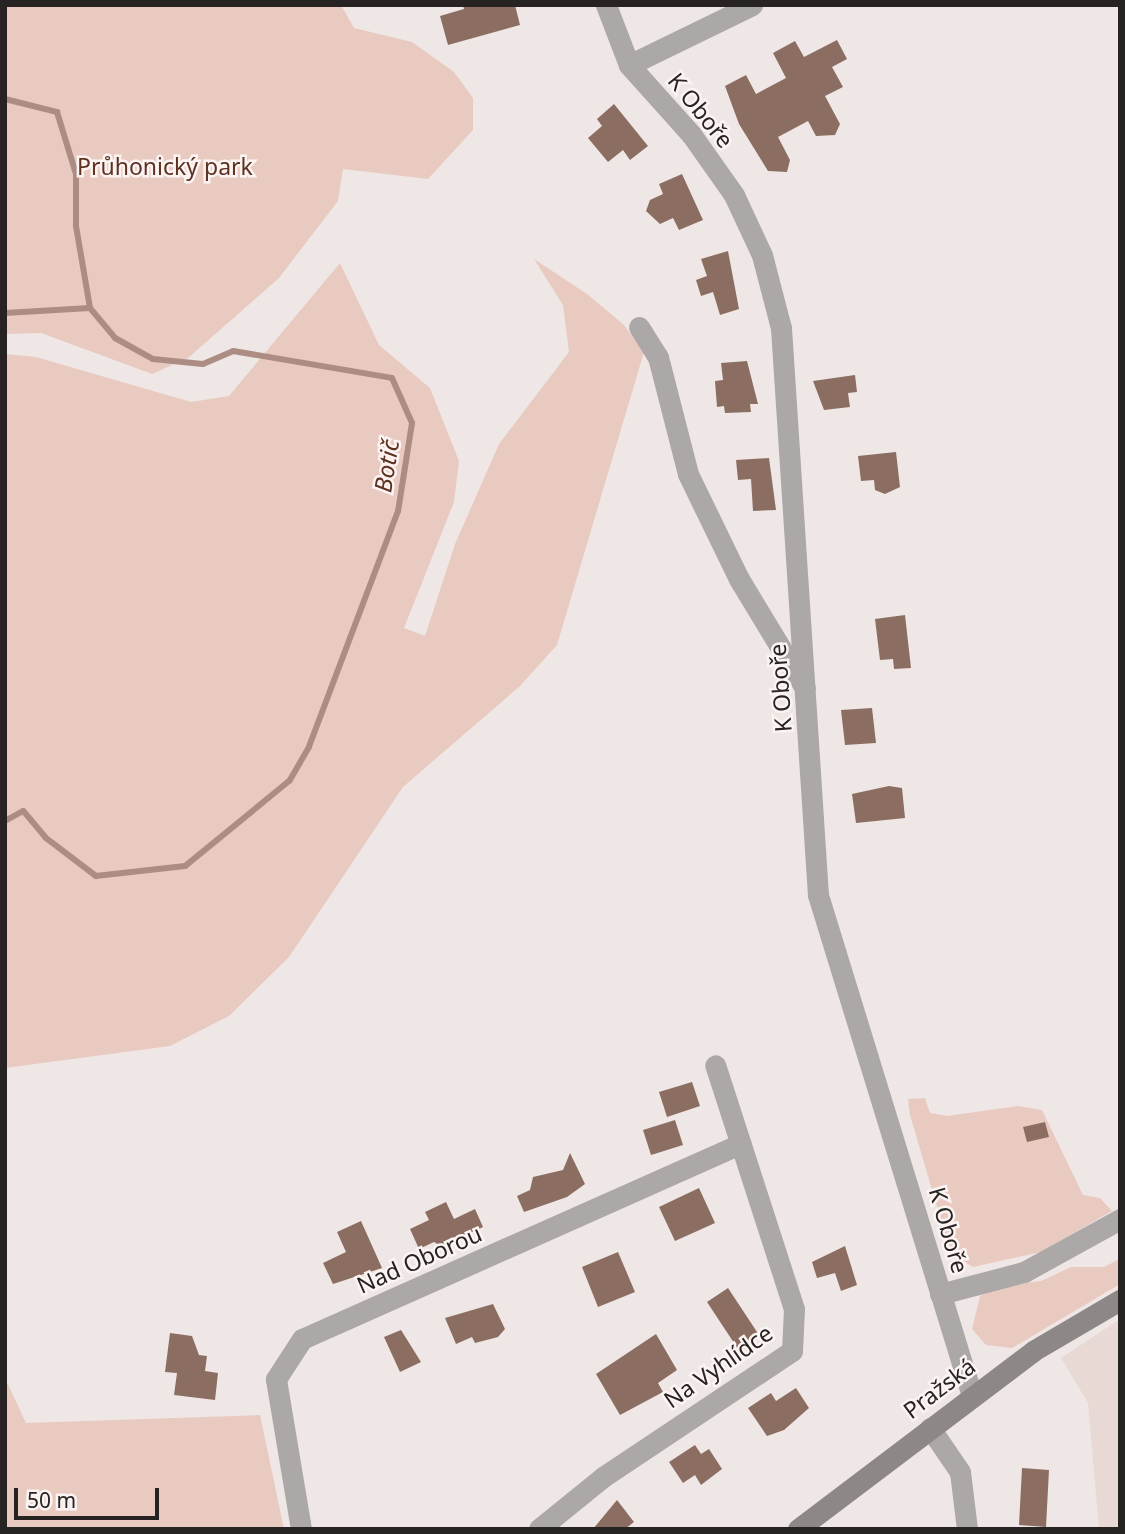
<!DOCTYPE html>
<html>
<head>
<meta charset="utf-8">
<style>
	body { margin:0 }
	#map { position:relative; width:1125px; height:1534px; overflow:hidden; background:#efe7e5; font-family:"Noto Sans",sans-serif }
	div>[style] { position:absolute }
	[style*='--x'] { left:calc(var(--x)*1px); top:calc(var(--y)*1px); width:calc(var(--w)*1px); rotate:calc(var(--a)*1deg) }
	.built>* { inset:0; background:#e9d9d4 }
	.green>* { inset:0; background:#e8cac0 }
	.stream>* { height:6px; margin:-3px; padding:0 3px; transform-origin:3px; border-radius:3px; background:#ad8d83 }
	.building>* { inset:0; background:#8b6d62 }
	.street>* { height:21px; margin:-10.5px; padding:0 10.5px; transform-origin:10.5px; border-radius:10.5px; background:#aba8a7 }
	.secondary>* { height:21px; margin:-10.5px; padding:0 10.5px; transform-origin:10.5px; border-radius:10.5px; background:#8d8887 }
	span { translate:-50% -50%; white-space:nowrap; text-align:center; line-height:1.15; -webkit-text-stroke:5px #fcf4f2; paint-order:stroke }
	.street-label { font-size:23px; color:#262322 }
	.park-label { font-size:23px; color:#5f3121 }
	.water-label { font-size:24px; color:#5d3020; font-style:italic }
	.frame { position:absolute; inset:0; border:7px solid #262322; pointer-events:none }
	.scale { position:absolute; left:14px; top:1488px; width:145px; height:32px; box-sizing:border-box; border:4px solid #262322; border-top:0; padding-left:9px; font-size:21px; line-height:24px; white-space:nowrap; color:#262322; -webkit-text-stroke:5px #fcf4f2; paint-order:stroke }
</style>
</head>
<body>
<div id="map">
	<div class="built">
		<div style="clip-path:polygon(1120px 1319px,1120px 1529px,1099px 1529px,1088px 1403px,1061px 1358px)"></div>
	</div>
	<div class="green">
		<div style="clip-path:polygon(5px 5px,341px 5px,354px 28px,412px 42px,454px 72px,473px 98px,473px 130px,428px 179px,343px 169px,338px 201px,279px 278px,188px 358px,152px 374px,41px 333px,5px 334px)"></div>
		<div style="clip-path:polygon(534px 259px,587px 294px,624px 325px,644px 352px,557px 645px,520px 686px,403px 787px,289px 957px,229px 1016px,170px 1046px,5px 1068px,5px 354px,36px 357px,191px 402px,229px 396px,340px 263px,379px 345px,430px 388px,459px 461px,454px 502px,404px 628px,425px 636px,455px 544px,499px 444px,569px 352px,563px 305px)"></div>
		<div style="clip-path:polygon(925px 1098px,930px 1113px,947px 1116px,1018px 1106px,1042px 1110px,1083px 1195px,1100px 1198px,1112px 1211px,1041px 1252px,973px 1267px,958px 1258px,948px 1244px,910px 1115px,908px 1099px)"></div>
		<div style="clip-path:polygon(1120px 1259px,1120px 1284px,1012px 1348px,986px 1345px,972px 1329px,980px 1296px,999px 1286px,1041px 1281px,1071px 1267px,1104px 1267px)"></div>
		<div style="clip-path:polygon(5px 1378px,26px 1423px,260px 1415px,284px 1529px,5px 1529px)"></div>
	</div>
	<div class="stream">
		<div style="--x:5;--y:99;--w:54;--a:14"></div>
		<div style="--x:57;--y:112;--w:65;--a:73"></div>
		<div style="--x:76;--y:174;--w:52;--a:90"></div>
		<div style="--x:76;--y:226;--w:83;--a:80.3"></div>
		<div style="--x:90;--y:308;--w:39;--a:50"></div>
		<div style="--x:115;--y:338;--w:43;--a:28.9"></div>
		<div style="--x:153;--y:359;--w:50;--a:5.7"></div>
		<div style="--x:203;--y:364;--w:33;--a:-23"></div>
		<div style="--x:233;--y:351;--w:161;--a:9.6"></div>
		<div style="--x:392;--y:378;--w:49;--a:66"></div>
		<div style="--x:412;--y:423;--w:89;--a:99"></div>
		<div style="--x:398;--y:511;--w:252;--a:110.7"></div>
		<div style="--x:309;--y:747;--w:39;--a:120"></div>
		<div style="--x:289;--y:781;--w:134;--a:140.7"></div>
		<div style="--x:185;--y:866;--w:90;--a:173.6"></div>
		<div style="--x:96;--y:876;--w:63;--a:-142.8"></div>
		<div style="--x:46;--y:838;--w:35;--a:-130"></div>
		<div style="--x:23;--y:811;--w:21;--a:151"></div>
		<div style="--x:5;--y:313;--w:85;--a:-3.4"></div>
	</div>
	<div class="building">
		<div style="clip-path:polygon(463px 5px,515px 5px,520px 25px,448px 45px,440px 16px,464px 9px)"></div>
		<div style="clip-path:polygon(837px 40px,847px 59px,832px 67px,843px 87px,825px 96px,840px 124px,835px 135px,816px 136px,808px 121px,778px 137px,790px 160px,787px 172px,768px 171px,739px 124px,725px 86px,746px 75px,756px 94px,786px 78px,773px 53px,795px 41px,804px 57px)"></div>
		<div style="clip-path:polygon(614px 104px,648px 146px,630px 160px,623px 150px,608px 162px,588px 138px,602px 126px,597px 119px)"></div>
		<div style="clip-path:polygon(682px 174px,703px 220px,679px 230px,673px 218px,660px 224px,646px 211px,650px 200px,663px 194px,659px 184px)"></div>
		<div style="clip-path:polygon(728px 251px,739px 309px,720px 315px,713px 292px,701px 296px,696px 280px,707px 276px,701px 259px)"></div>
		<div style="clip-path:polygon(747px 361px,758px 404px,750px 404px,751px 412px,725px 413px,724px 406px,717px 407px,715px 381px,723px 380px,721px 363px)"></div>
		<div style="clip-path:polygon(855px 375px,857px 392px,848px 393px,850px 407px,824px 410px,813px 381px)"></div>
		<div style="clip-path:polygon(896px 452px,900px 487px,885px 494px,875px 490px,874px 480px,861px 481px,858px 456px)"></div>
		<div style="clip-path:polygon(769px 458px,776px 510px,753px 511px,751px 479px,738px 480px,736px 460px)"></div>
		<div style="clip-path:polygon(905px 615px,911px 668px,894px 669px,893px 659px,880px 660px,875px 619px)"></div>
		<div style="clip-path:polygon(872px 708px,876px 743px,845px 745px,841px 710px)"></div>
		<div style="clip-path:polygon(889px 786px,902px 788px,905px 818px,856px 823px,852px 794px)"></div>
		<div style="clip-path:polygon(692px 1082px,700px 1106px,667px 1117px,659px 1092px)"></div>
		<div style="clip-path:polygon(675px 1120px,683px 1145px,651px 1155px,643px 1130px)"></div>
		<div style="clip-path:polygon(1045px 1122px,1049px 1137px,1027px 1142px,1023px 1127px)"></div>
		<div style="clip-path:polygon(570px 1153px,585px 1184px,567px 1197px,524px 1212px,517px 1196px,530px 1190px,533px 1177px,563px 1170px)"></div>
		<div style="clip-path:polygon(699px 1188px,715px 1223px,675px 1241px,659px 1207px)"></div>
		<div style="clip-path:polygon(446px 1202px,454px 1219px,475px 1209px,483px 1227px,441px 1246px,434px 1242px,419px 1249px,410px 1229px,429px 1220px,425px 1212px)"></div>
		<div style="clip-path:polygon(361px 1221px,382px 1268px,333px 1284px,323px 1263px,346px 1252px,337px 1232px)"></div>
		<div style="clip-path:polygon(845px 1246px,857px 1285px,841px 1291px,835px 1273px,817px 1278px,812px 1262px)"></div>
		<div style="clip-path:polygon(618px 1252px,635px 1292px,598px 1307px,582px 1267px)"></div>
		<div style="clip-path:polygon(728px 1288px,759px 1335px,738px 1349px,707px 1302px)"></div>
		<div style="clip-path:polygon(493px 1304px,505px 1329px,498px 1337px,475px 1343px,472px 1337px,456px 1344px,445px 1318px)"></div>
		<div style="clip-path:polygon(401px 1330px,421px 1362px,400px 1372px,384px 1337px)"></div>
		<div style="clip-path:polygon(170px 1333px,192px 1336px,199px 1355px,207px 1356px,205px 1371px,218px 1373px,215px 1400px,174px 1395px,177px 1373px,165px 1372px)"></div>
		<div style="clip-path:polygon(656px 1334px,677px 1370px,658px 1383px,663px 1392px,620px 1415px,596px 1374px)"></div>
		<div style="clip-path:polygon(796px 1388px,809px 1408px,784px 1430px,767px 1436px,748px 1408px,771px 1393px,776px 1401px)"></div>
		<div style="clip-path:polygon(695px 1445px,701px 1454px,709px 1449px,722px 1469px,701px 1485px,695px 1475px,683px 1483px,669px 1462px)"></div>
		<div style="clip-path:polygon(1022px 1468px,1049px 1470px,1046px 1527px,1019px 1525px)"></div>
		<div style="clip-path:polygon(617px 1500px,634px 1522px,625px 1529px,593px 1529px)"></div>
	</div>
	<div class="street">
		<div style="--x:606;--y:5;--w:64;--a:69"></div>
		<div style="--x:629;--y:65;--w:93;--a:48.1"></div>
		<div style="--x:691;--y:134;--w:75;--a:54.8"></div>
		<div style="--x:734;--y:195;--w:66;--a:65"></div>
		<div style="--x:762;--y:255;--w:75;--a:75.4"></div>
		<div style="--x:781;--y:328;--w:568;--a:86.27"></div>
		<div style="--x:818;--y:895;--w:524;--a:72.91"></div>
		<div style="--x:629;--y:65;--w:137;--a:-26"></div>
		<div style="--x:639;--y:327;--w:36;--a:58"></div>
		<div style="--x:658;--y:357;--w:121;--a:75.6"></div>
		<div style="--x:688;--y:474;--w:117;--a:64.1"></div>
		<div style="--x:739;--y:579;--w:127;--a:58.8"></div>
		<div style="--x:940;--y:1294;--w:87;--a:-14.7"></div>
		<div style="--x:1024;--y:1272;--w:110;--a:-28.9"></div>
		<div style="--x:930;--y:1428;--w:53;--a:55.7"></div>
		<div style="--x:960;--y:1472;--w:57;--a:83"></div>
		<div style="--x:301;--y:1529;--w:152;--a:-99.5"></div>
		<div style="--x:276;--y:1379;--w:48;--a:-57"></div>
		<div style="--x:302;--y:1339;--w:480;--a:-24"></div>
		<div style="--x:539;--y:1529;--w:82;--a:-39.1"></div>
		<div style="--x:603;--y:1477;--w:227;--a:-33.7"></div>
		<div style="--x:792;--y:1351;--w:42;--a:-87.3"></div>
		<div style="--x:794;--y:1309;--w:256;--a:-107.9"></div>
	</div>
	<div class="secondary">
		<div style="--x:798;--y:1529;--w:295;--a:-37.1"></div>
		<div style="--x:1033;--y:1351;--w:101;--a:-30.4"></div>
	</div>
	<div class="street-label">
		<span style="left:701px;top:110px;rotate:51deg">K Oboře</span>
		<span style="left:780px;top:688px;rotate:-94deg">K Oboře</span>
		<span style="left:949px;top:1230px;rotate:74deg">K Oboře</span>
		<span style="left:419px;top:1259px;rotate:-24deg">Nad Oborou</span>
		<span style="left:718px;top:1366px;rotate:-35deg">Na Vyhlídce</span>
		<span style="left:939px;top:1388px;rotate:-37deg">Pražská</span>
	</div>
	<div class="park-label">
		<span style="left:165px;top:166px">Průhonický park</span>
	</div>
	<div class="water-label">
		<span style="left:386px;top:466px;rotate:-81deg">Botič</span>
	</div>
	<div class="frame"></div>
	<div class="scale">50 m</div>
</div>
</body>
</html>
